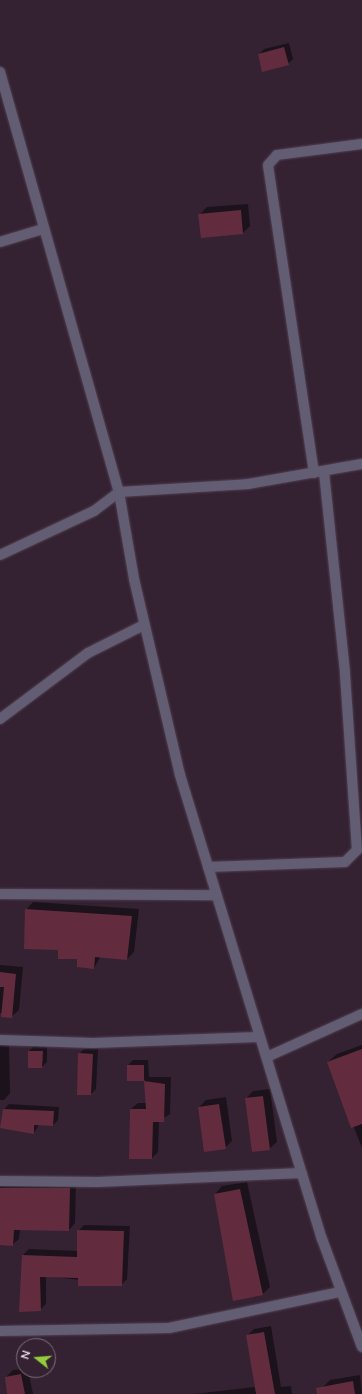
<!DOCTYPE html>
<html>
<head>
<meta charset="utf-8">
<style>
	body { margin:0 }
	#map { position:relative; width:362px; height:1394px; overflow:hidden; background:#342233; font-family:Lato,sans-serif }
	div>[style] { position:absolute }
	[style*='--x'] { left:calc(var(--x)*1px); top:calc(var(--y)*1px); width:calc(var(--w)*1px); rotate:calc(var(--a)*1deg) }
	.shadow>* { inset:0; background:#0007 }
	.building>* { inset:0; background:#622c3e }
	.roads { filter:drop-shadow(0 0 1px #514050) drop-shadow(0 0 1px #514050) }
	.minor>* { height:10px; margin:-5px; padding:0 5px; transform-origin:5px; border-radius:5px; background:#625d73 }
	.tertiary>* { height:10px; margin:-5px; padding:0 5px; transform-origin:5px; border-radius:5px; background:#625d73 }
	span { translate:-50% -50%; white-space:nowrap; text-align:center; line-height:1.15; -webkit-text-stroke:3px #342233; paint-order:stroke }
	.north { position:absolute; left:16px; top:1338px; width:40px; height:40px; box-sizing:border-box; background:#342233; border:1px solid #7c6c7b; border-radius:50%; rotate:287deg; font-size:11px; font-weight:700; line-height:16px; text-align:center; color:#e7dbe6 }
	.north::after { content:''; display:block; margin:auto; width:14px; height:18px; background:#94cc3c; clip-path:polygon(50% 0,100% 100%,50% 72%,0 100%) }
</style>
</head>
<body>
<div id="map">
	<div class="shadow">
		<div style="clip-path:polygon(289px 43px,293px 59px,288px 64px,259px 54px,264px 49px)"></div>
		<div style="clip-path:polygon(248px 204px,250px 226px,243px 233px,200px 214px,207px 207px)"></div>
		<div style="clip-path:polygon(33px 902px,139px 909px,134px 952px,127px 959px,101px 956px,94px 968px,59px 949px,26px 910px)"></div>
		<div style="clip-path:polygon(0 965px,23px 967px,19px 1010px,11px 1017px,0 1013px)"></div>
		<div style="clip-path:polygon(0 1043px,9px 1044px,10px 1093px,4px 1100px,0 1100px)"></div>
		<div style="clip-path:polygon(362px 1045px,362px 1148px,328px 1062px,337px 1054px)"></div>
		<div style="clip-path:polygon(34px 1046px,47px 1047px,47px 1062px,42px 1067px,29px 1051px)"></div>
		<div style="clip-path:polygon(84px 1049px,98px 1049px,96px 1089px,91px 1094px,79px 1054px)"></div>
		<div style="clip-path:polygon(133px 1060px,148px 1060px,149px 1077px,171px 1077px,170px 1114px,159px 1121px,158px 1152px,152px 1158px,131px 1109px,138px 1103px,147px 1103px,145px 1080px,128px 1080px,128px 1065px)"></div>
		<div style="clip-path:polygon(270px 1089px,277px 1142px,269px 1149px,246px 1099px,253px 1091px)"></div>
		<div style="clip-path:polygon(226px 1097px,232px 1141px,225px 1148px,199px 1107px,206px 1100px)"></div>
		<div style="clip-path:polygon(9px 1104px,59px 1107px,58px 1120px,53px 1125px,39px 1125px,34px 1133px,4px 1109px)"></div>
		<div style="clip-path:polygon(0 1180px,76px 1182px,75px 1223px,69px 1230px,20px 1229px,19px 1239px,12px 1245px,0 1244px)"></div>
		<div style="clip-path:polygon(247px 1182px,270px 1287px,263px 1294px,234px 1300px,215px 1194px,222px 1186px)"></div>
		<div style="clip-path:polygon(84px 1225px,130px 1226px,127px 1279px,121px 1285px,46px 1276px,46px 1304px,40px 1310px,23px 1255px,29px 1249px,78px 1251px,78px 1231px)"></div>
		<div style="clip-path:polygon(271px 1326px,281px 1387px,291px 1386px,292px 1394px,193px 1394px,255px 1387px,247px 1336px,254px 1329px)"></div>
		<div style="clip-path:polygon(24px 1369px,28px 1370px,33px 1394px,8px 1394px,6px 1377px,13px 1370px)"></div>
		<div style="clip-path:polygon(360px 1375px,362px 1394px,324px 1394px,323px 1387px,330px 1380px)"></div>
	</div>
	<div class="building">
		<div style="clip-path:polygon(284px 47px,289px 65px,262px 72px,258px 54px)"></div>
		<div style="clip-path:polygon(241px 210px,243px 234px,201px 238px,198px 214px)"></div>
		<div style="clip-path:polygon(25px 909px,132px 916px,127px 960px,95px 957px,94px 969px,77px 967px,77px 959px,58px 959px,58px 950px,24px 949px)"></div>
		<div style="clip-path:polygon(0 972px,16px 974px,12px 1018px,1px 1017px,4px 987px,0 987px)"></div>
		<div style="clip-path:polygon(362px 1049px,362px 1124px,351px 1128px,327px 1062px)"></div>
		<div style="clip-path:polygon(28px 1051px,43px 1051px,42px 1068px,28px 1068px)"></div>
		<div style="clip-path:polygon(78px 1053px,93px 1054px,91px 1095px,77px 1095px)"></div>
		<div style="clip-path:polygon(127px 1065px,144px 1065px,144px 1081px,127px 1081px)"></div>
		<div style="clip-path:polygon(144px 1081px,165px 1084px,164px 1122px,153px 1122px,152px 1159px,129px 1159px,130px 1109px,146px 1109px)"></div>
		<div style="clip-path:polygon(263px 1096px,270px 1150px,252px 1152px,245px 1098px)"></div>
		<div style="clip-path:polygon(219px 1104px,226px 1149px,204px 1152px,198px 1107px)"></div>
		<div style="clip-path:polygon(3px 1109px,54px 1111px,53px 1126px,34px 1125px,34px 1134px,0 1128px)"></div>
		<div style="clip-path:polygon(0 1188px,70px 1188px,69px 1231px,14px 1230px,13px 1246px,0 1245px)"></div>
		<div style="clip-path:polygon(240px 1189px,263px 1295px,233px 1301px,214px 1194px)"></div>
		<div style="clip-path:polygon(77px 1230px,124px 1231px,122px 1286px,78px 1286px,78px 1278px,40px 1277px,41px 1311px,19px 1312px,22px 1255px,77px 1257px)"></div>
		<div style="clip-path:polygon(264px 1332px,275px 1394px,256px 1394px,246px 1335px)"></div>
		<div style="clip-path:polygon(21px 1374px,25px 1394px,7px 1394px,5px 1377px)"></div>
		<div style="clip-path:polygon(353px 1381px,355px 1394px,317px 1394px,316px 1388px)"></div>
	</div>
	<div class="roads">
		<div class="minor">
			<div style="--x:0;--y:242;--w:45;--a:-16.8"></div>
			<div style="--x:314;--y:473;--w:311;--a:-98.5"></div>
			<div style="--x:268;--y:165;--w:13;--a:-48"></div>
			<div style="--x:277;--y:155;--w:86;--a:-7.4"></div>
			<div style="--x:0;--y:555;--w:104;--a:-25.1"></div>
			<div style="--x:94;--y:511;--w:31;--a:-37"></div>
			<div style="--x:119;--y:492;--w:129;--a:-3.5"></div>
			<div style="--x:248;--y:484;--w:116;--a:-10"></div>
			<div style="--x:0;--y:719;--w:110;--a:-36.9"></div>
			<div style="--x:88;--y:653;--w:63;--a:-26.6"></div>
			<div style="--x:208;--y:867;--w:137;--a:-2.1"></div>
			<div style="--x:345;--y:862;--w:17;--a:-45"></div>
			<div style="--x:357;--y:850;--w:178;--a:-93.9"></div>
			<div style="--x:345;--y:672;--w:202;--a:-96"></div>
			<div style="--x:0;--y:894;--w:216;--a:0.3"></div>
			<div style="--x:0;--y:1040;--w:93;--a:1.8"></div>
			<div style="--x:93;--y:1043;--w:166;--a:-2.1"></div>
			<div style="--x:267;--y:1057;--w:104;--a:-24.4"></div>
			<div style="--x:0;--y:1181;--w:98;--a:0.6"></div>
			<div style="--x:98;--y:1182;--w:204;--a:-2.5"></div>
			<div style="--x:0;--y:1331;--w:169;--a:-1"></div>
			<div style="--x:169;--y:1328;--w:175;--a:-11.9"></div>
		</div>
		<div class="tertiary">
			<div style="--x:0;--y:72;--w:437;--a:74.2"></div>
			<div style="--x:119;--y:492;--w:88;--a:80.2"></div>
			<div style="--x:134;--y:579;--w:201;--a:76.8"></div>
			<div style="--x:180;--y:775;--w:485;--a:73"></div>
			<div style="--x:322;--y:1239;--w:115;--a:69.7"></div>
		</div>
	</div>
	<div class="north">N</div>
</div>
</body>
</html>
